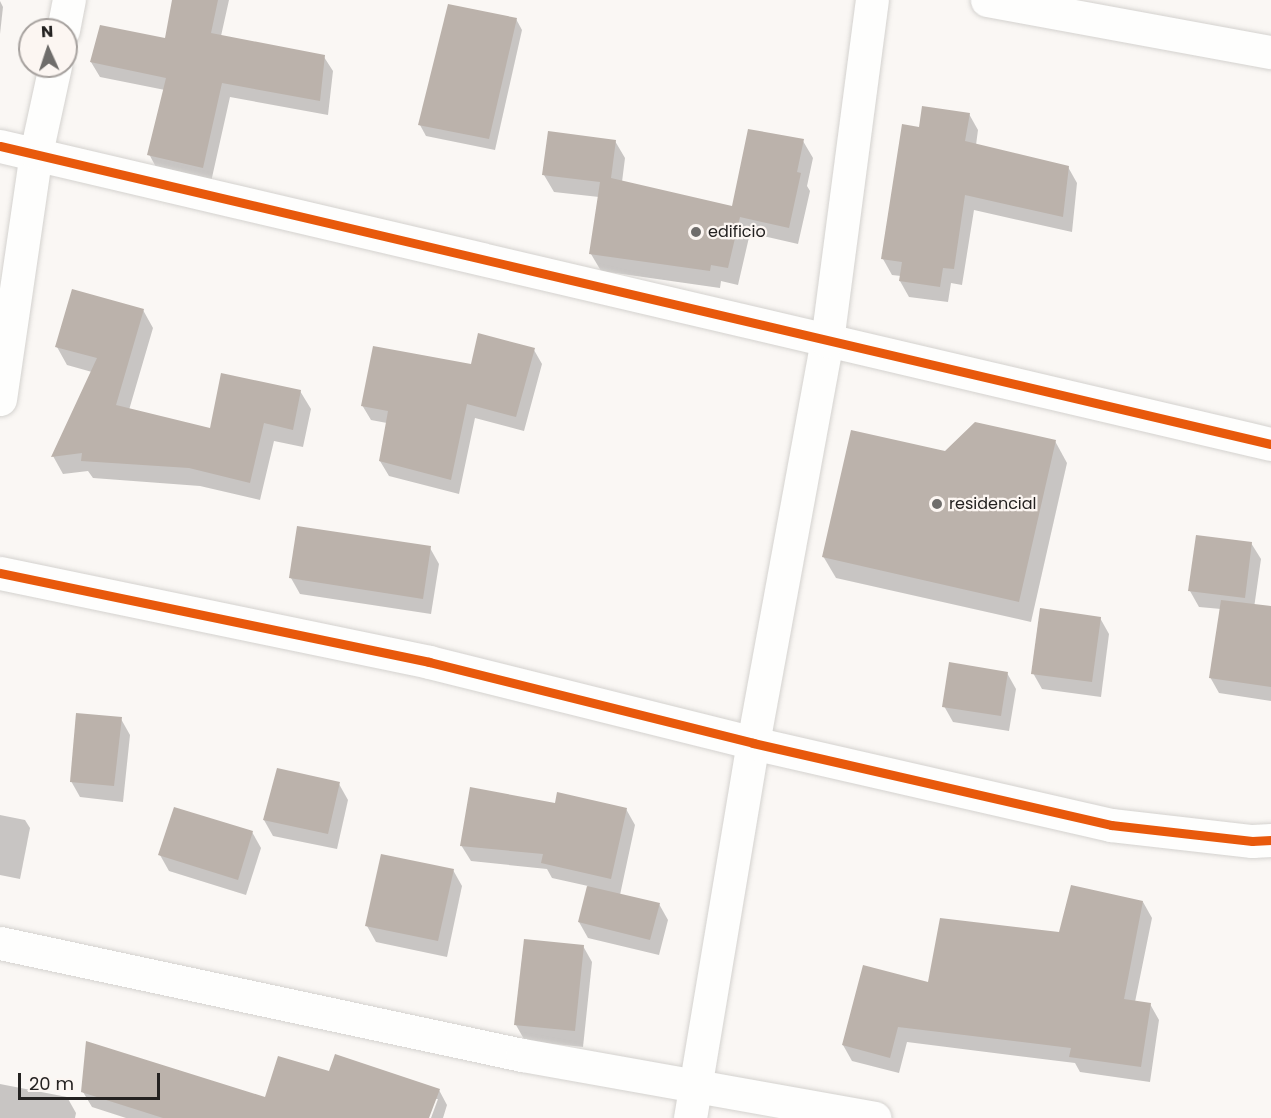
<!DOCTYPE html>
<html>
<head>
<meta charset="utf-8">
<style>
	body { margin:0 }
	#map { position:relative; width:1271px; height:1118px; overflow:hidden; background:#faf7f4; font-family:Poppins,sans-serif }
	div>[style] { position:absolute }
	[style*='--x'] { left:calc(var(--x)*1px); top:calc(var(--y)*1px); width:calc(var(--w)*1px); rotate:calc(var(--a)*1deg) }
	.shadow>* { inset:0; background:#0003 }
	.building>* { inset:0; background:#bbb2ab }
	.roads { filter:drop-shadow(0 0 2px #d4d2cf) drop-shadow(0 0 2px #d4d2cf) }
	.street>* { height:33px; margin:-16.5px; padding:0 16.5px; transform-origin:16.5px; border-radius:16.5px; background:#fefefd }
	.cycleway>* { height:9px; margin:-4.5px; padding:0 4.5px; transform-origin:4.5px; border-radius:4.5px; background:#e8590c }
	.dots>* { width:16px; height:16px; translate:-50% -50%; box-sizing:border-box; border:3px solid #fcf6f2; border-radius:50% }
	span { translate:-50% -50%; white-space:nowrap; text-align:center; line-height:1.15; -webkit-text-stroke:4.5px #fcf6f2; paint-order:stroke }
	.poi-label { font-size:16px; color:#242221 }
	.left { translate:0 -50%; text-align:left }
	.north { position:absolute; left:18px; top:18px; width:60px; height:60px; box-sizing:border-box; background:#fcf6f2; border:2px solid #a6a19e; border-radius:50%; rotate:357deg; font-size:16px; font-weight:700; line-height:24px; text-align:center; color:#242221 }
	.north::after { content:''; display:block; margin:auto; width:21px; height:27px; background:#6f6d6b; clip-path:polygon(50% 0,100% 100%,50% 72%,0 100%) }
	.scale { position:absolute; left:18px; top:1073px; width:142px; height:27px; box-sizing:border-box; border:3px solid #242221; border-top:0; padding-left:8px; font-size:18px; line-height:21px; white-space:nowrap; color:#242221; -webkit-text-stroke:4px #fcf6f2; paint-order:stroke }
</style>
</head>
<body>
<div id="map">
	<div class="shadow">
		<div style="clip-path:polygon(174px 0,229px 0,221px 36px,324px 57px,333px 71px,328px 115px,230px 97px,211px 182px,157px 169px,149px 154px,165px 90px,100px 77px,91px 62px,166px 40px)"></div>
		<div style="clip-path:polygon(0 1px,3px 7px,0 34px)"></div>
		<div style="clip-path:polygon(516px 19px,522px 30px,495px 150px,426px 136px,420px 125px)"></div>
		<div style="clip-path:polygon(969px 114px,978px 130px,976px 145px,1068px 167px,1077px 183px,1072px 232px,974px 210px,962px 285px,951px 283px,948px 302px,909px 297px,900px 281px,901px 276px,892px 275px,883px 259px,920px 129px)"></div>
		<div style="clip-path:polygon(615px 141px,625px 158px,622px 182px,733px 207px,803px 141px,813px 158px,807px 186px,810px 191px,798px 244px,750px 233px,738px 285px,721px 281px,720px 288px,601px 271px,591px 254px,599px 197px,554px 192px,544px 175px)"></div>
		<div style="clip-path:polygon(143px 310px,153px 328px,129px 410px,211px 430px,300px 391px,311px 409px,303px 447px,274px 441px,260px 500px,200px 486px,93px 478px,88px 471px,63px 474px,53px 456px,92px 372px,67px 365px,57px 347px)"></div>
		<div style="clip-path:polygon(534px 350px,542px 364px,524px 431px,475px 418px,459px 494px,389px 476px,380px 461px,387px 423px,371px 420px,362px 405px)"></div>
		<div style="clip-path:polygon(1055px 441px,1067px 463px,1031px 622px,836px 578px,823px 556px,946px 453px)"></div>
		<div style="clip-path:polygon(1251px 543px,1261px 559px,1254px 608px,1271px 612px,1271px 701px,1219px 693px,1210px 677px,1221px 609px,1199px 607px,1190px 591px)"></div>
		<div style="clip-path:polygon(430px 548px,439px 564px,431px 614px,300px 594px,291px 578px)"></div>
		<div style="clip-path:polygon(1100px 618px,1109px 634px,1101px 697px,1042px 689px,1033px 673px)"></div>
		<div style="clip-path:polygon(1007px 673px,1016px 689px,1009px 731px,953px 722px,944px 706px)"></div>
		<div style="clip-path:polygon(121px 719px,130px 735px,123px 802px,80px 797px,71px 781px)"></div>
		<div style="clip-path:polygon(339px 784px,348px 800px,337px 849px,273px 836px,264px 820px)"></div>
		<div style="clip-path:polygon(556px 805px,626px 809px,635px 825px,620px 895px,659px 904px,668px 920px,659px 955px,588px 938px,579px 922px,588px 886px,552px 878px,547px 869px,471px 861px,461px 845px)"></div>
		<div style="clip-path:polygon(0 815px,25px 820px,30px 828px,20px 879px,0 875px)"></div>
		<div style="clip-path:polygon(252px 832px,261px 848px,246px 895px,169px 871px,160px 855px)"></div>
		<div style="clip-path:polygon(453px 870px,462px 886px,447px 957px,376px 942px,367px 926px)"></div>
		<div style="clip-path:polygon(1143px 902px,1152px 918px,1135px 1002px,1150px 1004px,1159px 1020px,1150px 1082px,1080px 1072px,1075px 1063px,907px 1042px,899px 1073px,852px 1061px,843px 1045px,930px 984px)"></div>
		<div style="clip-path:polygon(583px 946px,592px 962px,583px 1047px,525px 1041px,516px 1025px)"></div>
		<div style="clip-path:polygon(330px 1073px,439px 1090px,447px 1105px,443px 1118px,431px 1118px,438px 1099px,435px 1099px,428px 1118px,126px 1118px,92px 1107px,83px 1092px,266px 1099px)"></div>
		<div style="clip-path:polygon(0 1084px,67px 1097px,76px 1113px,75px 1118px,0 1118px)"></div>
	</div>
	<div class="building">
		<div style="clip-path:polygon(172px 0,218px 0,211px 33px,325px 55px,320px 101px,222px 83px,203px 168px,147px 155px,166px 78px,90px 62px,100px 25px,165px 38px)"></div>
		<div style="clip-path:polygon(448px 4px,517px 18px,489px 139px,418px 125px)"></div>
		<div style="clip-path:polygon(922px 106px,970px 113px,965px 141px,1069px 166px,1063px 217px,965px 195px,954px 269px,943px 268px,940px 287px,899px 281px,902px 262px,881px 259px,902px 124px,919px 127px)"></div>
		<div style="clip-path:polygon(748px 129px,804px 139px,797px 172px,801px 173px,789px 228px,740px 217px,728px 268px,711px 265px,710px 271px,589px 254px,600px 182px,542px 175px,548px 131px,616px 140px,611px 178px,732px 206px)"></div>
		<div style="clip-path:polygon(72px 289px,144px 309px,116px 405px,210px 428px,221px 373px,301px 390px,293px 430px,264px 423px,250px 483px,189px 468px,81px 461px,82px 453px,51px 457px,97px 358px,55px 347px)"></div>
		<div style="clip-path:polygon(478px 333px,535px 348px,516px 417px,467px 404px,451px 480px,379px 461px,388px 411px,361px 406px,373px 346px,471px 364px)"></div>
		<div style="clip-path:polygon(975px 422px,1056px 440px,1019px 602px,822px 557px,851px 430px,945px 451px)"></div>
		<div style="clip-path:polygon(297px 526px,431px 546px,423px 599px,289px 578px)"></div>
		<div style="clip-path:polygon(1196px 535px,1252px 542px,1245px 598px,1188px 591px)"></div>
		<div style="clip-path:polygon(1221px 600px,1271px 606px,1271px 687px,1209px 678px)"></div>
		<div style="clip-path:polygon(1040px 608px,1101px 617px,1092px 682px,1031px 674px)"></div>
		<div style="clip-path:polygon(949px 662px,1008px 672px,1001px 716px,942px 707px)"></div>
		<div style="clip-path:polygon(76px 713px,122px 717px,114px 786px,70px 782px)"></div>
		<div style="clip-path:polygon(277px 768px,340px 782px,328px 834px,263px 820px)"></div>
		<div style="clip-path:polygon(470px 787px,555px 803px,557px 792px,627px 808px,611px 879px,541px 863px,543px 854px,460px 846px)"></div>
		<div style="clip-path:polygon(174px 807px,253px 831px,238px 880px,158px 855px)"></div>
		<div style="clip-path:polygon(381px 854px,454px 869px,438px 941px,365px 926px)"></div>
		<div style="clip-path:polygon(1071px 885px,1143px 901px,1124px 999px,1151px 1003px,1141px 1067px,1069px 1057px,1071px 1048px,898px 1027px,890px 1058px,842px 1045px,863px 965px,928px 982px,940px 918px,1059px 932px)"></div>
		<div style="clip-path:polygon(587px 886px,660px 903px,650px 940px,578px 922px)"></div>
		<div style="clip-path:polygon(524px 939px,584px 945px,575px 1031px,514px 1025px)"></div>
		<div style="clip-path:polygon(86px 1041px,265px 1097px,278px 1056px,329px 1071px,335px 1054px,440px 1089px,429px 1118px,163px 1118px,81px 1092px)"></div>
	</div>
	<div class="roads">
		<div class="street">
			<div style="--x:987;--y:0;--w:289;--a:10.4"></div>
			<div style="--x:63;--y:30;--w:31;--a:-79"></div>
			<div style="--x:0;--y:146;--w:1305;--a:13.2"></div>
			<div style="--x:0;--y:399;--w:249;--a:-81.7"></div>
			<div style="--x:36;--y:153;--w:89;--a:-77.7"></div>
			<div style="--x:0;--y:573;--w:438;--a:11.7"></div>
			<div style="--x:429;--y:662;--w:334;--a:14"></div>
			<div style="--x:753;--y:743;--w:367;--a:12.9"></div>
			<div style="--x:1111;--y:825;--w:142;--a:6.5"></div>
			<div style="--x:1252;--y:841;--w:19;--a:-3"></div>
			<div style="--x:0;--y:943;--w:534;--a:12.11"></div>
			<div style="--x:522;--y:1055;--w:358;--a:10.1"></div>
			<div style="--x:690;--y:1118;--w:380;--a:-80.5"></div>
			<div style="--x:753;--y:743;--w:409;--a:-79.6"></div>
			<div style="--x:827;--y:341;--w:344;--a:-82.5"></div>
		</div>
	</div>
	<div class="cycleway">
		<div style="--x:0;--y:146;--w:1305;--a:13.2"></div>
		<div style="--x:0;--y:573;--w:438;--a:11.7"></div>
		<div style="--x:429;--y:662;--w:334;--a:14"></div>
		<div style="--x:753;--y:743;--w:367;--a:12.9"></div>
		<div style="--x:1111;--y:825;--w:142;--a:6.5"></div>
		<div style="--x:1252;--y:841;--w:19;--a:-3"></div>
	</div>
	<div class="dots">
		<div style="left:696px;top:232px;background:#6f6d6b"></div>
		<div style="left:937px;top:504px;background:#6f6d6b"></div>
	</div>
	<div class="poi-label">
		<span class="left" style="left:708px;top:232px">edificio</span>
		<span class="left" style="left:949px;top:504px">residencial</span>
	</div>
	<div class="north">N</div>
	<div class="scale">20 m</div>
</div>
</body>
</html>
